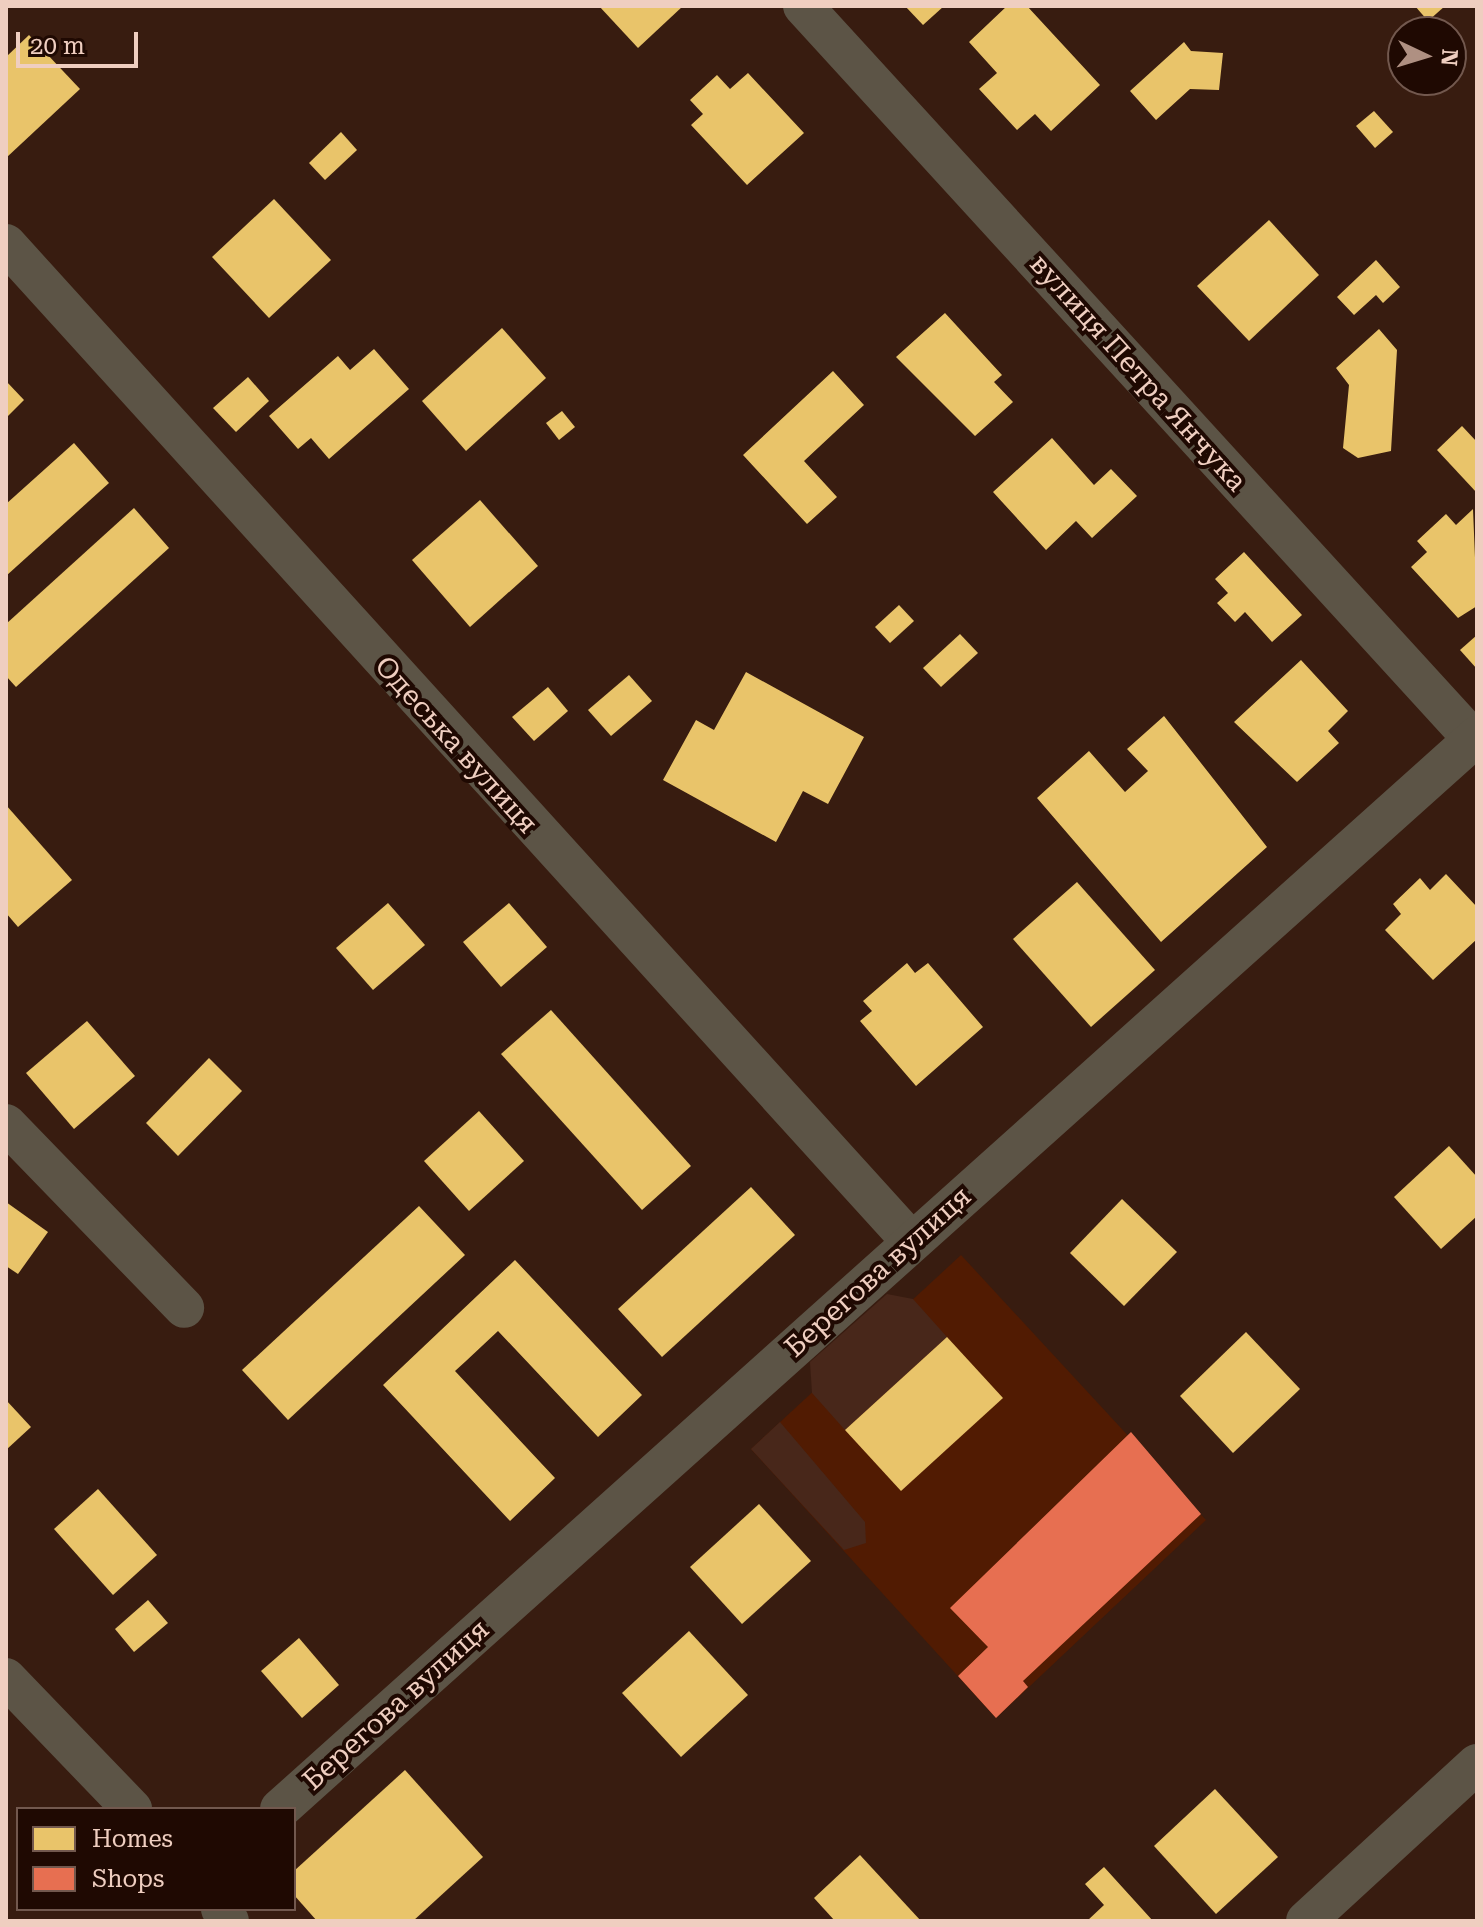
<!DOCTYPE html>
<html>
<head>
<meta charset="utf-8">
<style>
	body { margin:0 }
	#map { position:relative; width:1483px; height:1927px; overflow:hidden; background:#381c10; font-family:"Roboto Serif",serif }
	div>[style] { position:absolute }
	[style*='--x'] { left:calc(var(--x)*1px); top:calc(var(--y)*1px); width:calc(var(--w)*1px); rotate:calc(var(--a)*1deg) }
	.built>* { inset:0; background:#511b02 }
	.green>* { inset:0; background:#48271a }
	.homes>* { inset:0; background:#e9c46a }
	.shops>* { inset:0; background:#e76f51 }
	.street>* { height:40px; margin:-20px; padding:0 20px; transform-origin:20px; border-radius:20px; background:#5c5446 }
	span { translate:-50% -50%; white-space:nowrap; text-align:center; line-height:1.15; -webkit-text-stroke:8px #1f0902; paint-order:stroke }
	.street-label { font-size:28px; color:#efcec0 }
	.frame { position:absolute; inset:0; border:8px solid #efcec0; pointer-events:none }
	.legend { position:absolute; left:16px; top:1807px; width:280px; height:104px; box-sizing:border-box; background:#1f0902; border:2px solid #72584e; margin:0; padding:10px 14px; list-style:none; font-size:24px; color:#efcec0 }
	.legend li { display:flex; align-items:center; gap:16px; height:40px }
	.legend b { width:40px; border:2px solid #72584e }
	.north { position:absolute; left:1387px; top:16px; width:80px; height:80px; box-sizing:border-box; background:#1f0902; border:2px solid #72584e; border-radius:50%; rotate:94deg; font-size:22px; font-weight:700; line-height:32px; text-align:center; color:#efcec0 }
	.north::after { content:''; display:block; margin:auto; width:28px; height:36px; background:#af9082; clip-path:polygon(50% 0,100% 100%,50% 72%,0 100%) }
	.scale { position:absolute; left:16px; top:32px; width:122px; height:36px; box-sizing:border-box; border:4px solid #efcec0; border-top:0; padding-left:10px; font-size:24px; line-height:28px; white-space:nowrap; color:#efcec0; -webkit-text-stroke:6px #1f0902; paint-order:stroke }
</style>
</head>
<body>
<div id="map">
	<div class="built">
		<div style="clip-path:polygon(961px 1255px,1206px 1520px,996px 1718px,751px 1449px)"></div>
	</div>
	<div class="green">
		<div style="clip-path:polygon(887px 1294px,913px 1299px,947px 1337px,845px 1430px,812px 1393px,810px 1362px)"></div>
		<div style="clip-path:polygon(780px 1422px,865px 1522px,866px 1543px,844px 1550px,751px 1449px)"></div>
	</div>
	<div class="homes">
		<div style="clip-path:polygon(599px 6px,683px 6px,638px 48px)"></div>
		<div style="clip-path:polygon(905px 6px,944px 6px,923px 25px)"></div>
		<div style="clip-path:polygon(1007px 6px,1027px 6px,1100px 85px,1051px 131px,1035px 114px,1017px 130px,979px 89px,997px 73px,969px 42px)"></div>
		<div style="clip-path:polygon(1415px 6px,1445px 6px,1428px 21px)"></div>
		<div style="clip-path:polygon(29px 35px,80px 89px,6px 158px,6px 57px)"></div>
		<div style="clip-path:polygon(1184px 42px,1191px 51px,1223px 53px,1219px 90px,1190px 89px,1156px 120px,1130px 91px)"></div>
		<div style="clip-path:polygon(748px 73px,804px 133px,747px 185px,691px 125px,703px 114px,690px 100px,717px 75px,730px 89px)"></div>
		<div style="clip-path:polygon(1374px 111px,1393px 132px,1375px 148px,1356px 126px)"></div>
		<div style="clip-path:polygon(341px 132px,357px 150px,325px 180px,309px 163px)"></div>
		<div style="clip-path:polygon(274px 199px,331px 260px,269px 318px,212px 257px)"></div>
		<div style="clip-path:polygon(1269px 220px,1319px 275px,1249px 341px,1197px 286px)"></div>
		<div style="clip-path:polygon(1376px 260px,1400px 287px,1383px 303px,1376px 295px,1354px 315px,1337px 297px)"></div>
		<div style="clip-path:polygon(945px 313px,1002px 375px,994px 382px,1013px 402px,975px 436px,896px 357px)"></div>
		<div style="clip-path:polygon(502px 328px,546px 378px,466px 451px,422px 401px)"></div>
		<div style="clip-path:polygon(1379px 329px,1397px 350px,1391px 451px,1358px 458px,1343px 448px,1349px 385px,1336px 368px)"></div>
		<div style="clip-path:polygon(374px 349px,409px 389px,329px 459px,311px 438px,298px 449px,269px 416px,338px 356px,350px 370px)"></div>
		<div style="clip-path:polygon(833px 371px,864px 405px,804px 461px,837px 497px,807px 524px,743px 455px)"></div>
		<div style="clip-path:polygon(248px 377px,269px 401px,236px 432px,213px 408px)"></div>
		<div style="clip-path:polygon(6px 381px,24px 400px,6px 418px)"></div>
		<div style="clip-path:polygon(562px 411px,575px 427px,559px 440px,546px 423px)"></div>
		<div style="clip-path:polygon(1462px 426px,1477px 442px,1477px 493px,1437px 450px)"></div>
		<div style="clip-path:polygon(1052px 438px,1094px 485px,1111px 469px,1137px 496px,1092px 538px,1076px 521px,1046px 550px,993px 492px)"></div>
		<div style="clip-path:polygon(74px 443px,109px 483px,6px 576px,6px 504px)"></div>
		<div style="clip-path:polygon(480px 500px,538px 566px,470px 627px,412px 560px)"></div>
		<div style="clip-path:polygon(134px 508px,169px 548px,16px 687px,6px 676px,6px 624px)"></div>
		<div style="clip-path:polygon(1473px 509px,1477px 606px,1458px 618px,1411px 567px,1427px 552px,1417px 541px,1446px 514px,1456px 525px)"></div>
		<div style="clip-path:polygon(1244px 552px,1302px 615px,1272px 642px,1245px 612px,1235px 622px,1217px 603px,1228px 593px,1215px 579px)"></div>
		<div style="clip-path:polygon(899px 605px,914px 621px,890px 643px,875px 627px)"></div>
		<div style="clip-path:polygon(960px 634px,978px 653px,941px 687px,923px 668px)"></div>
		<div style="clip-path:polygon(1477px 635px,1477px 669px,1460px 650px)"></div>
		<div style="clip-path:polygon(1301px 660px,1348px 711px,1328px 731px,1339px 743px,1297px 782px,1234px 722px)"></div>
		<div style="clip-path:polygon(746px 672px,864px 737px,828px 804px,803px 791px,776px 842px,663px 780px,696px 720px,714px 730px)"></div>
		<div style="clip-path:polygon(629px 675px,652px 701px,611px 736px,588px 710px)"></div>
		<div style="clip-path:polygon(548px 687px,568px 711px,534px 741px,512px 717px)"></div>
		<div style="clip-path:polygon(1164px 716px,1267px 847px,1161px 942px,1037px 798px,1089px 751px,1125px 792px,1148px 771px,1127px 749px)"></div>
		<div style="clip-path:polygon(6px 805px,72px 880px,18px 927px,6px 913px)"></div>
		<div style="clip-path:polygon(1446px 874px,1477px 907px,1477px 939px,1433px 980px,1385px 930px,1401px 914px,1393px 904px,1420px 878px,1430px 890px)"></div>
		<div style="clip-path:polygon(1077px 882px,1155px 970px,1091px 1027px,1013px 939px)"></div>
		<div style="clip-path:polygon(388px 903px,425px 945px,373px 990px,336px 948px)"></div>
		<div style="clip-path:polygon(509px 903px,547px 947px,501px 987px,463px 942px)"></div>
		<div style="clip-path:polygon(907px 963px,915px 973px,928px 963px,983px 1027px,916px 1086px,860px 1021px,872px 1011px,863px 1001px)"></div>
		<div style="clip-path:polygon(551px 1010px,691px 1166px,642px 1210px,501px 1054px)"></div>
		<div style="clip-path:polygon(87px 1021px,135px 1076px,74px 1129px,26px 1073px)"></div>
		<div style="clip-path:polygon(209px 1058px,242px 1091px,178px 1156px,146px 1123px)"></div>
		<div style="clip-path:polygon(479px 1111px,524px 1161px,469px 1211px,424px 1161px)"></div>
		<div style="clip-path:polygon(1449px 1146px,1477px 1177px,1477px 1216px,1441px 1249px,1394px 1197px)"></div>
		<div style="clip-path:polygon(751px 1187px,795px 1235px,662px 1357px,618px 1309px)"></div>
		<div style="clip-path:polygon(1122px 1199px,1177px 1252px,1124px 1306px,1070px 1253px)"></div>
		<div style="clip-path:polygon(6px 1202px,48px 1232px,18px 1274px,6px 1266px)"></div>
		<div style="clip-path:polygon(419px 1206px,465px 1255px,288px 1420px,242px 1370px)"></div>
		<div style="clip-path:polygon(515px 1260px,642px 1395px,598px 1437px,498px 1331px,466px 1361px,455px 1371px,555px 1478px,510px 1521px,383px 1385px)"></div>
		<div style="clip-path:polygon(1246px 1332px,1300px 1389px,1233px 1453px,1180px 1396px)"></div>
		<div style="clip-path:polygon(947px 1337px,1003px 1398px,901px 1491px,845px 1430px)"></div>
		<div style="clip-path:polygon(6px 1400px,31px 1427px,6px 1450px)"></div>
		<div style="clip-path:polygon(98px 1489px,157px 1555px,113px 1595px,54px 1529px)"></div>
		<div style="clip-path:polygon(759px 1504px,811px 1561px,742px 1624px,690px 1567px)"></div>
		<div style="clip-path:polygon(148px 1600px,168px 1623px,134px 1652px,115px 1629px)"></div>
		<div style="clip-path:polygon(689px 1631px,748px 1695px,681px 1757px,622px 1693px)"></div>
		<div style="clip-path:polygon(299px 1638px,339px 1685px,302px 1718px,261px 1671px)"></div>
		<div style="clip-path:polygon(405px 1770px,483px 1857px,413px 1921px,317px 1921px,294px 1895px,294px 1871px)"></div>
		<div style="clip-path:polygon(1215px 1789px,1278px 1857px,1216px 1914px,1154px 1846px)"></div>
		<div style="clip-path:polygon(860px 1855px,921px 1921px,835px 1921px,814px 1898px)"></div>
		<div style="clip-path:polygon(1104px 1867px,1153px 1921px,1087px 1921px,1104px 1905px,1085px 1884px)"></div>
	</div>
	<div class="shops">
		<div style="clip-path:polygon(1131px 1432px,1201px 1514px,1023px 1681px,1028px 1687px,996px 1718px,958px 1676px,988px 1647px,950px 1608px)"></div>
	</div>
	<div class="street">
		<div style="--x:803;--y:6;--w:993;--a:47.57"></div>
		<div style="--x:6;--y:244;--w:1346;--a:47.77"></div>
		<div style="--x:6;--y:1124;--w:256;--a:45.9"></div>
		<div style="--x:6;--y:1678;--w:182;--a:46.1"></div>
		<div style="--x:280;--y:1809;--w:1608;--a:-41.87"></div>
		<div style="--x:221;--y:1909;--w:14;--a:56"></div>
		<div style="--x:1306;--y:1921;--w:232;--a:-42.6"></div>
	</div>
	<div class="street-label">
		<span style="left:1138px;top:373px;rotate:48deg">вулиця Петра Янчука</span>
		<span style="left:456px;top:745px;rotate:48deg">Одеська вулиця</span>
		<span style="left:878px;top:1272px;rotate:-42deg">Берегова вулиця</span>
		<span style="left:396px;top:1705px;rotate:-42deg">Берегова вулиця</span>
	</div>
	<div class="frame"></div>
	<ul class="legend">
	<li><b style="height:22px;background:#e9c46a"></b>Homes</li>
	<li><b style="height:22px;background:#e76f51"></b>Shops</li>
	</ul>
	<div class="north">N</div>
	<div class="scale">20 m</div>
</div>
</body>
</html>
